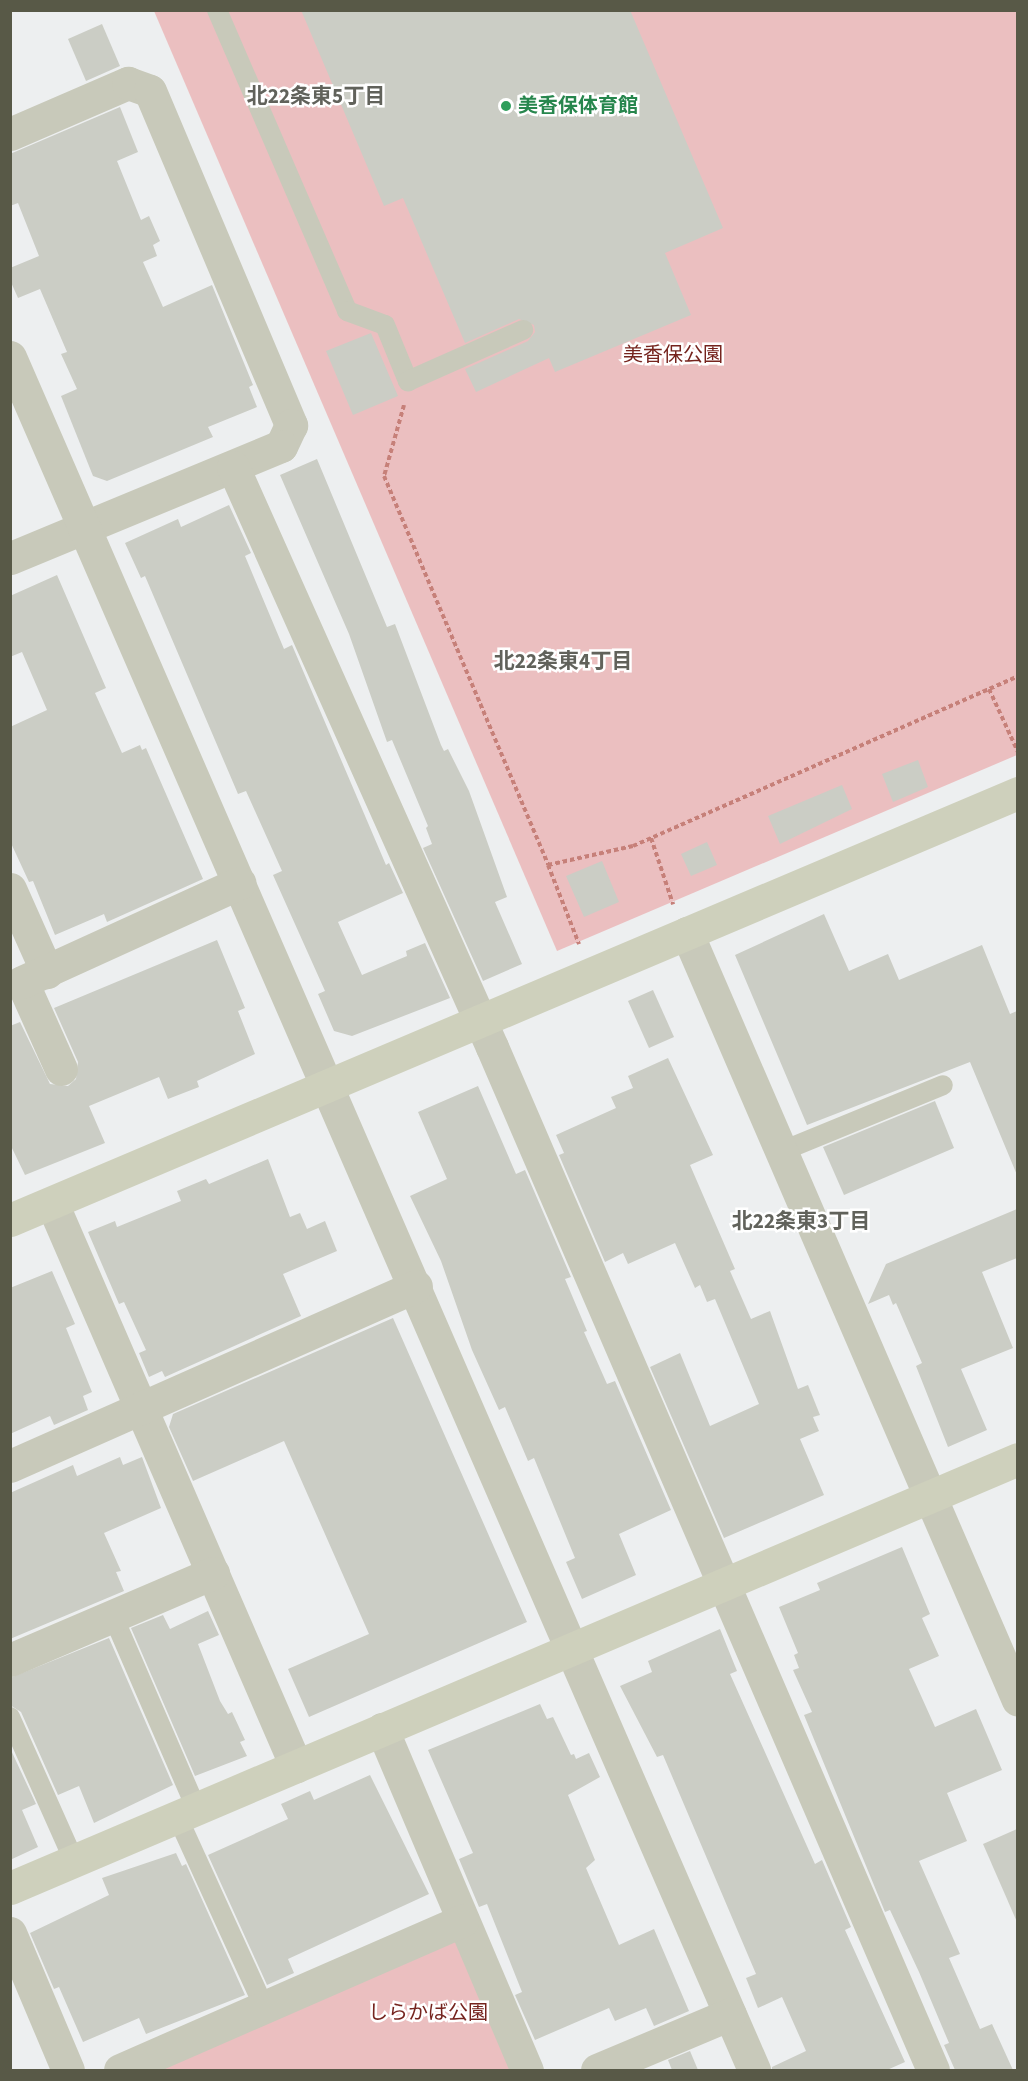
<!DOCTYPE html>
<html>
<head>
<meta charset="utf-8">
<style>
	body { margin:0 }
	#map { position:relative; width:1028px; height:2081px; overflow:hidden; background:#edeff0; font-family:"Source Sans 3","Noto Sans JP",sans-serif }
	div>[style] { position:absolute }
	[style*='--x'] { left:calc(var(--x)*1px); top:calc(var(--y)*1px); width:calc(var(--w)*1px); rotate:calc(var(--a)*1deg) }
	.green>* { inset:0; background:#ebbfc0 }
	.building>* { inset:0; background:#cbcdc5 }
	.path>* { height:4px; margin-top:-2px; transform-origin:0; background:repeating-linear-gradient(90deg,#c68079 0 4.5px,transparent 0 7.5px) }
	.lane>* { height:20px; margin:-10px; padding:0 10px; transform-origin:10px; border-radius:10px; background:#c8c9ba }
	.street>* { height:33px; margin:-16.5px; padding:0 16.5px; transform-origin:16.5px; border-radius:16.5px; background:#c8c9ba }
	.secondary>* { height:33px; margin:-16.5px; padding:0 16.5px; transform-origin:16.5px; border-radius:16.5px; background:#ced0bc }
	.dots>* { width:16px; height:16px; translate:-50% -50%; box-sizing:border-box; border:3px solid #fff; border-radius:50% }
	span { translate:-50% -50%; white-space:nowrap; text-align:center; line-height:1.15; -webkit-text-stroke:5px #fff; paint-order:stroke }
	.leisure-label { font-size:20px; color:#27864d; font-weight:700 }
	.left { translate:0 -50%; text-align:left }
	.park-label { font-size:20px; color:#75241e }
	.neighbourhood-label { font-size:21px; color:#61625b; font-weight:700 }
	.frame { position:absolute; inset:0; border:12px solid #585947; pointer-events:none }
</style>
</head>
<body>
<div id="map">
	<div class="green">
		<div style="clip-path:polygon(154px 11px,1017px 11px,1017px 755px,557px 951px)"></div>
		<div style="clip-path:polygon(459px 1937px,514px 2070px,152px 2070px)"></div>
	</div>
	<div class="building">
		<div style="clip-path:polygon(301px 10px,630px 10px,723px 228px,665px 253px,691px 315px,555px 372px,549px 358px,476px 392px,465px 369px,528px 341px,535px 332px,534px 325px,519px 319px,465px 343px,403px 198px,384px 206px)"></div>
		<div style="clip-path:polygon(102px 24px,120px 66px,86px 81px,68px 39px)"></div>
		<div style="clip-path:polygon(120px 107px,138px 152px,117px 161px,141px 220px,149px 216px,160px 241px,153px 245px,157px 256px,143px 262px,163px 307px,212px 285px,253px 385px,249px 387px,257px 407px,208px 427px,213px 437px,107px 481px,93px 476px,61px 396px,77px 389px,61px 354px,67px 352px,40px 289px,18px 298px,10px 280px,10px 268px,39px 256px,18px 203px,10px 206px,10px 154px)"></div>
		<div style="clip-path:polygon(371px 333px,398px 396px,353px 415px,326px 351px)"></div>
		<div style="clip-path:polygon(317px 459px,387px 627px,395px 624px,441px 745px,444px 751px,448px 749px,469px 791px,507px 897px,495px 902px,522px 964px,483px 981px,423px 848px,432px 844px,426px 828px,428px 826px,392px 740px,387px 742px,349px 634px,280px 475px)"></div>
		<div style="clip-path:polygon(229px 505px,251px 553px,245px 556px,284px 649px,292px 645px,386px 865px,389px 863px,403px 893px,338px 922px,362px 975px,407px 956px,406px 951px,425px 943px,450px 998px,352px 1036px,334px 1031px,318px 994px,325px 991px,273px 875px,282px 871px,246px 791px,238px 794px,145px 576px,141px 578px,125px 543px,178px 519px,181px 527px)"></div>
		<div style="clip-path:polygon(57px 575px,106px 688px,95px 693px,122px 753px,140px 745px,142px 750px,146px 748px,203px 879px,107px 922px,104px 914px,55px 935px,33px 881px,29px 882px,10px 841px,10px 727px,47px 710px,22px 652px,10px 657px,10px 596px)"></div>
		<div style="clip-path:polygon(918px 760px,928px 787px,893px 802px,882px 774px)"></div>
		<div style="clip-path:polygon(842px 785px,852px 809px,780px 844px,768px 816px)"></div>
		<div style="clip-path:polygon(707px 842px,717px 865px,691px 876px,681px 854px)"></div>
		<div style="clip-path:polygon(602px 861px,619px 902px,584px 917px,566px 876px)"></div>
		<div style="clip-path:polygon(824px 914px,849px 971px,888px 954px,899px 980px,982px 945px,1010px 1014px,1017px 1011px,1017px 1175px,970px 1062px,807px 1125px,735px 955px)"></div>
		<div style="clip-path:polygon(217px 940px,245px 1008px,238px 1011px,255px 1054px,197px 1081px,199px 1087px,168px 1099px,159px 1077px,89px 1106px,105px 1143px,25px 1175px,10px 1144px,10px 1026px,20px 1022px,50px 1084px,68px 1086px,76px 1079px,78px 1062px,54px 1008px)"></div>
		<div style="clip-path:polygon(653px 990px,674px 1037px,649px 1048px,628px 1001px)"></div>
		<div style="clip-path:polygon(668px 1058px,713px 1155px,690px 1165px,735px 1269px,730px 1271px,751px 1319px,770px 1311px,798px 1389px,808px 1385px,820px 1415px,813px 1417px,819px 1431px,800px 1439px,824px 1495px,724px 1538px,650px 1367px,680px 1353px,710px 1426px,759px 1404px,715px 1299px,707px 1302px,700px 1285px,695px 1288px,675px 1243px,628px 1264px,623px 1253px,605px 1262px,559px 1155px,564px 1153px,556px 1135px,616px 1108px,611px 1097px,633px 1088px,628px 1076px)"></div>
		<div style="clip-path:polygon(478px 1086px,516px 1174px,525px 1170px,571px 1277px,565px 1279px,587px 1331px,584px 1332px,607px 1384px,615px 1381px,671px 1510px,619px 1534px,636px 1575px,582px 1599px,566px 1562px,575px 1558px,534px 1458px,528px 1461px,505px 1407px,499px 1410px,472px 1350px,441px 1261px,410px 1196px,447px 1179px,418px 1112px)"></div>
		<div style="clip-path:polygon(935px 1101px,954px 1148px,844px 1195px,823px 1147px)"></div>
		<div style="clip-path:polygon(268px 1159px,290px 1217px,300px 1213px,307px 1229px,325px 1221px,337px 1251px,283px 1274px,301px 1316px,165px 1377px,162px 1371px,149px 1377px,139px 1353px,146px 1350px,124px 1302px,119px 1304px,88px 1232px,115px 1221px,117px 1227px,181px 1201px,177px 1191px,206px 1179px,209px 1184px)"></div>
		<div style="clip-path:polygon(1017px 1209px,1017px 1258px,982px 1272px,1013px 1348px,961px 1369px,987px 1430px,948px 1447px,916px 1366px,922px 1363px,896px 1303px,893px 1305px,889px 1295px,868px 1304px,886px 1264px)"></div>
		<div style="clip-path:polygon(52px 1271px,75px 1324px,66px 1328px,92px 1392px,83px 1396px,88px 1410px,54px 1425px,50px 1416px,10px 1434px,10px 1288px)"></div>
		<div style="clip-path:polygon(393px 1318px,527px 1622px,309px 1717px,288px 1669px,369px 1634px,284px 1441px,193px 1481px,169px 1427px,173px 1414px)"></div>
		<div style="clip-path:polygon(120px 1457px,123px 1465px,142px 1457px,161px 1508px,104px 1533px,121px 1571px,116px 1572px,124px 1591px,10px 1639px,10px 1493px,73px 1465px,77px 1476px)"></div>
		<div style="clip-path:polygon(902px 1547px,930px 1614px,922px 1618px,939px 1656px,909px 1669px,935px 1727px,976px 1709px,1002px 1770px,947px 1793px,967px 1841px,919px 1861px,960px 1954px,949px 1958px,980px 2029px,992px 2024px,1013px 2070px,955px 2070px,944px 2045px,949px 2043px,919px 1972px,890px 1910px,885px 1912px,804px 1715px,812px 1712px,793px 1670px,799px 1668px,794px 1655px,798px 1653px,779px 1607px,820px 1590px,817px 1583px)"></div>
		<div style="clip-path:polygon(208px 1611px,219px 1635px,198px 1644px,220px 1701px,228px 1714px,232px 1712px,245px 1740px,240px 1742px,247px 1756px,195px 1776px,131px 1628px,163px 1615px,170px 1629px)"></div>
		<div style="clip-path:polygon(720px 1629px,737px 1671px,730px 1674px,815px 1864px,822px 1860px,851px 1927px,845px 1930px,905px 2062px,887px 2070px,772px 2070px,772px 2067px,806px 2051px,782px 1997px,758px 2008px,746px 1978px,756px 1974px,663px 1755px,657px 1757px,620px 1686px,652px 1672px,648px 1661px)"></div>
		<div style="clip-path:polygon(109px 1638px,173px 1785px,94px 1823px,79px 1786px,58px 1795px,21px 1712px,10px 1705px,10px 1678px)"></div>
		<div style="clip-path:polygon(540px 1704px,547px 1719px,553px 1717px,571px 1755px,574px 1754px,576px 1759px,589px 1753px,600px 1777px,568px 1795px,595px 1860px,586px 1868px,619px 1945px,654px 1929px,689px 2011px,654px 2026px,646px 2008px,615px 2021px,609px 2008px,535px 2040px,515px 1995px,522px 1992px,487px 1904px,479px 1907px,459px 1859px,473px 1853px,428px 1750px)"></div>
		<div style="clip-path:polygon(10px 1748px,36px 1804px,22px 1810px,38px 1847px,10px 1860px)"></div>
		<div style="clip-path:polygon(370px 1775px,429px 1894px,288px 1959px,294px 1973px,267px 1985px,208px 1855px,288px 1819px,281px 1804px,310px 1791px,314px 1800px)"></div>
		<div style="clip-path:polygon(1017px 1829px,1017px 1922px,983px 1844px)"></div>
		<div style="clip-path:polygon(176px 1853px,182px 1866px,186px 1864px,245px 1995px,146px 2034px,139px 2018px,83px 2042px,59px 1987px,54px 1989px,30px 1933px,109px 1895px,102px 1878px)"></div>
		<div style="clip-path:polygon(690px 2051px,698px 2070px,672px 2070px,668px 2060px)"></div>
	</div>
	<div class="path">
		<div style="--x:404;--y:405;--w:74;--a:105.7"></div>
		<div style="--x:384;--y:476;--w:422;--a:67.1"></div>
		<div style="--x:548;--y:865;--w:87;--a:-12.6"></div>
		<div style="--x:633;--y:846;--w:421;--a:-23.8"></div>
		<div style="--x:989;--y:689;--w:69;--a:65.3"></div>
		<div style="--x:651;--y:838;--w:70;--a:71.6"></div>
		<div style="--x:548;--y:865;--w:85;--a:68.6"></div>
	</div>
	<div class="lane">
		<div style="--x:217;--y:10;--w:328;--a:66.6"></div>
		<div style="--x:347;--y:311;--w:40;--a:20.2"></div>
		<div style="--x:385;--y:325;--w:61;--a:67.7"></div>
		<div style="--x:408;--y:381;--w:126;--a:-23.9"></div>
		<div style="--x:780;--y:1152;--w:176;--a:-22.3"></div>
		<div style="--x:113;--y:1616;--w:209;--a:66.6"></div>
		<div style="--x:10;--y:1717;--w:158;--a:66"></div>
		<div style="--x:177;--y:1816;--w:210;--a:65.5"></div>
	</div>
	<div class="street">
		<div style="--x:10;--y:134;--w:129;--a:-23.4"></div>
		<div style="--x:128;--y:83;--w:23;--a:20"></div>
		<div style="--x:150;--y:91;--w:363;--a:67.1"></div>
		<div style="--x:291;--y:425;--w:23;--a:115"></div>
		<div style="--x:281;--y:446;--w:293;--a:157.5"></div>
		<div style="--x:10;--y:357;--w:1868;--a:66.52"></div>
		<div style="--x:233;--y:467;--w:635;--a:65.94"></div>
		<div style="--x:492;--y:1047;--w:1114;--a:66.68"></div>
		<div style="--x:10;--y:889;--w:91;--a:66"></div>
		<div style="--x:687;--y:933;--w:835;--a:66.66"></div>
		<div style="--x:61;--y:1069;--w:95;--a:-114.1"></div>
		<div style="--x:22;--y:982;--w:239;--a:-24.5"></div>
		<div style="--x:52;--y:1203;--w:614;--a:66.57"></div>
		<div style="--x:10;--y:1466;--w:444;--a:-23.9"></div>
		<div style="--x:10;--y:1660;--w:221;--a:-23.2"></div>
		<div style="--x:382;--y:1729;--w:371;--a:67"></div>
		<div style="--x:10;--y:1933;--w:149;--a:67.1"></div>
		<div style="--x:120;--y:2070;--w:374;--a:-23.6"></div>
		<div style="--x:597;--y:2070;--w:144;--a:-22.8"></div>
	</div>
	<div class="secondary">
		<div style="--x:10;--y:1220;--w:1095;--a:-22.96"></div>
		<div style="--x:10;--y:1888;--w:1095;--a:-23.05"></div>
	</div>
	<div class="dots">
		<div style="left:506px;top:106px;background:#2e9e5b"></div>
	</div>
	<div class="leisure-label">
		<span class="left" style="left:518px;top:106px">美香保体育館</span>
	</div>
	<div class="park-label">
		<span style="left:673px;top:355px">美香保公園</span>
		<span style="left:428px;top:2013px">しらかば公園</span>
	</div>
	<div class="neighbourhood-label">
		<span style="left:316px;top:96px">北22条東5丁目</span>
		<span style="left:563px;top:661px">北22条東4丁目</span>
		<span style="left:801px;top:1221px">北22条東3丁目</span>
	</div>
	<div class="frame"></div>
</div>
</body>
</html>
